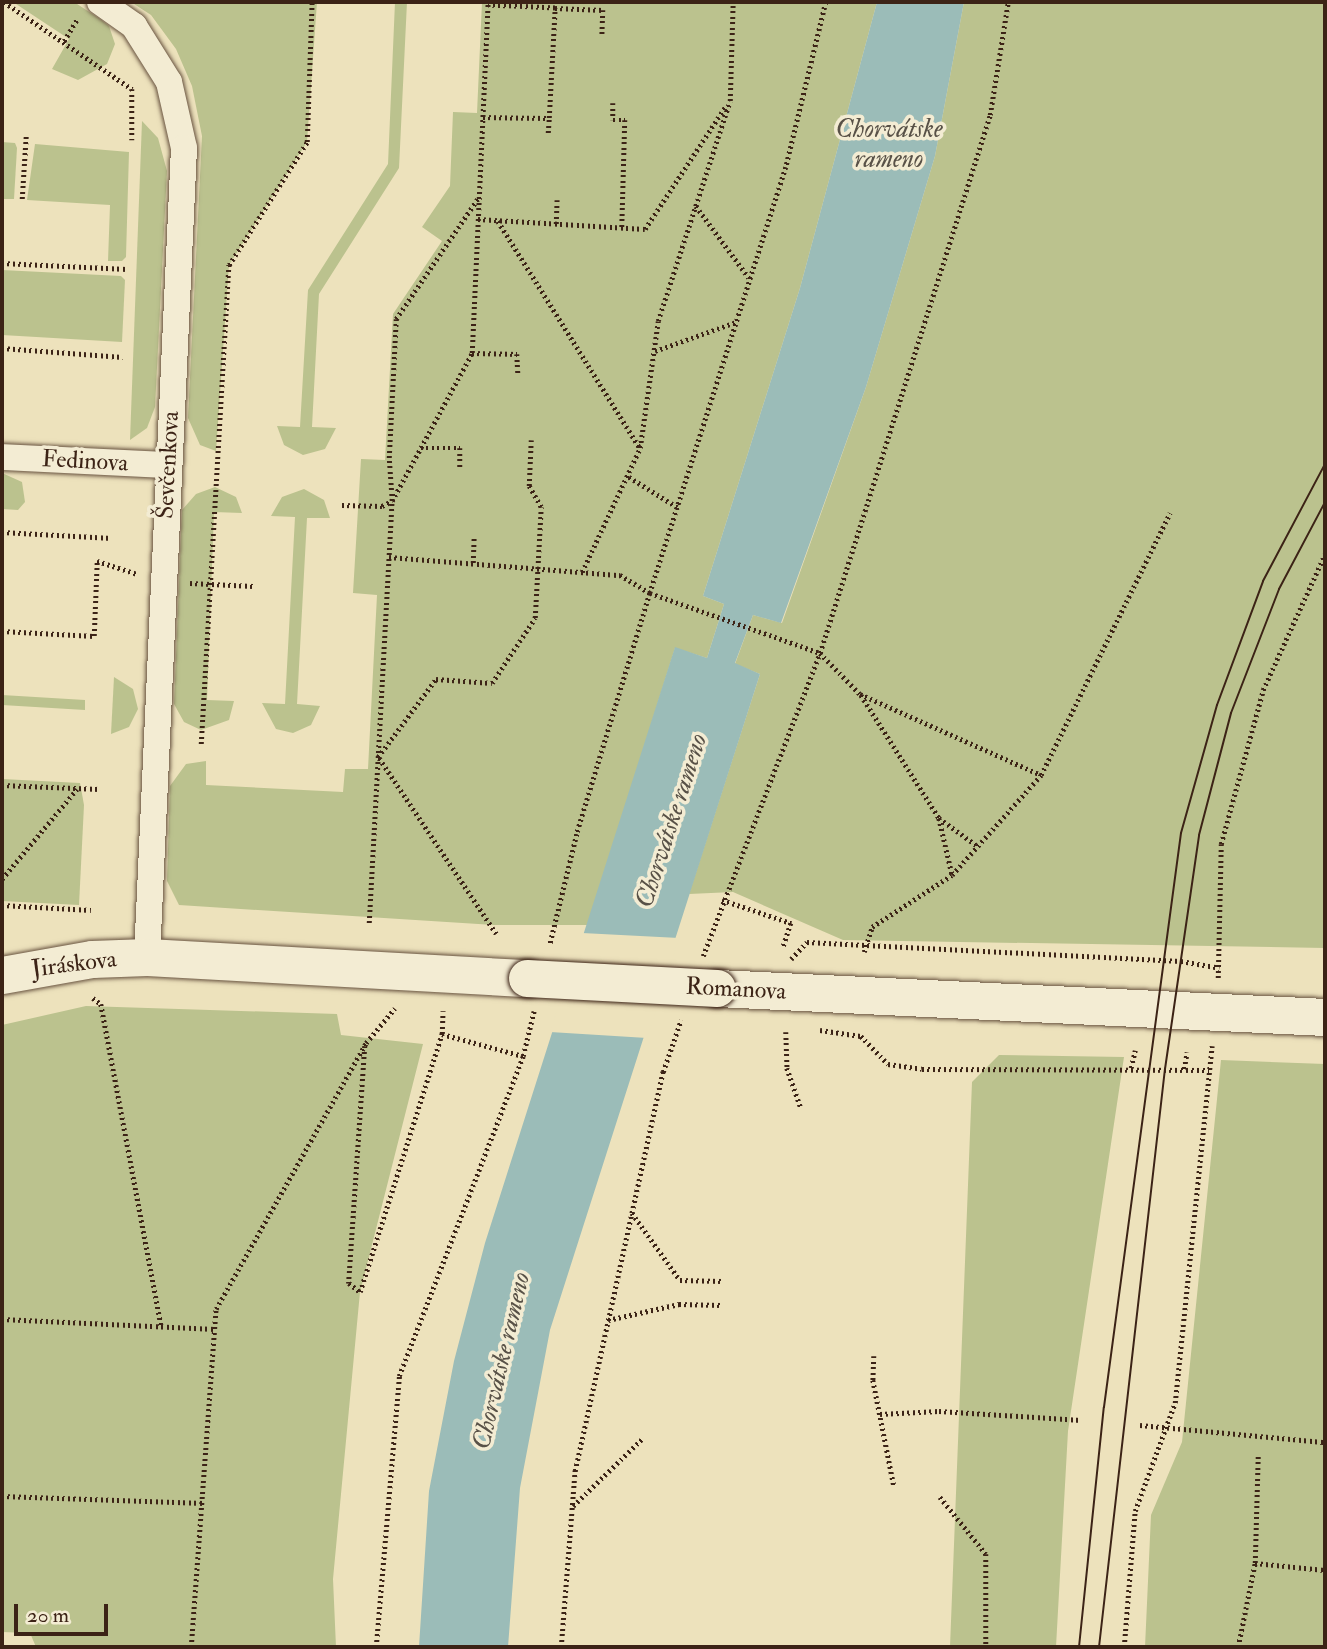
<!DOCTYPE html>
<html>
<head>
<meta charset="utf-8">
<style>
	body { margin:0 }
	#map { position:relative; width:1327px; height:1649px; overflow:hidden; background:#ede2bc; font-family:"IM FELL Double Pica",serif }
	div>[style] { position:absolute }
	[style*='--x'] { left:calc(var(--x)*1px); top:calc(var(--y)*1px); width:calc(var(--w)*1px); rotate:calc(var(--a)*1deg) }
	.green>* { inset:0; background:#bbc28e }
	.water>* { inset:0; background:#9bbcb8 }
	.pier>* { inset:0; background:#ede2bc }
	.path>* { height:4.5px; margin-top:-2.25px; transform-origin:0; background:repeating-linear-gradient(90deg,#3c2316 0 2px,transparent 0 5.5px) }
	.roads { filter:drop-shadow(0 0 2px #685340) drop-shadow(0 0 2px #685340) }
	.street>* { height:26px; margin:-13px; padding:0 13px; transform-origin:13px; border-radius:13px; background:#f3ecd3 }
	.secondary>* { height:37px; margin:-18.5px; padding:0 18.5px; transform-origin:18.5px; border-radius:18.5px; background:#f3ecd3 }
	.tram>* { height:2px; margin:-1px; padding:0 1px; transform-origin:1px; border-radius:1px; background:#3c2316 }
	.bridges { filter:drop-shadow(0 0 2px #3c2316) drop-shadow(0 0 2px #3c2316) }
	.secondary-bridge>* { height:37px; margin:-18.5px; padding:0 18.5px; transform-origin:18.5px; border-radius:18.5px; background:#f3ecd3 }
	span { translate:-50% -50%; white-space:nowrap; text-align:center; line-height:1.15; -webkit-text-stroke:7px #f3ecd3; paint-order:stroke }
	.street-label { font-size:24px; color:#3c2316 }
	.water-label { font-size:26px; color:#585147; font-style:italic }
	.frame { position:absolute; inset:0; border:4px solid #3c2316; pointer-events:none }
	.scale { position:absolute; left:14px; top:1604px; width:94px; height:32px; box-sizing:border-box; border:4px solid #3c2316; border-top:0; padding-left:9px; font-size:21px; line-height:24px; white-space:nowrap; color:#3c2316; -webkit-text-stroke:5px #f3ecd3; paint-order:stroke }
</style>
</head>
<body>
<div id="map">
	<div class="green">
		<div style="clip-path:polygon(13px 2px,74px 2px,100px 19px,109px 26px,115px 44px,107px 64px,78px 80px,52px 69px,69px 39px)"></div>
		<div style="clip-path:polygon(131px 2px,317px 2px,307px 142px,229px 265px,216px 451px,200px 445px,188px 418px,202px 136px,192px 86px,176px 49px,151px 15px)"></div>
		<div style="clip-path:polygon(395px 2px,407px 2px,399px 168px,319px 294px,312px 427px,336px 428px,325px 449px,303px 455px,284px 445px,277px 426px,300px 427px,308px 290px,388px 164px)"></div>
		<div style="clip-path:polygon(482px 2px,877px 2px,800px 288px,703px 596px,724px 604px,707px 658px,675px 648px,588px 925px,494px 925px,179px 905px,167px 881px,170px 786px,186px 764px,206px 761px,206px 785px,343px 792px,345px 769px,368px 769px,377px 595px,353px 593px,361px 459px,385px 460px,393px 314px,442px 241px,422px 227px,450px 186px,453px 112px,477px 113px)"></div>
		<div style="clip-path:polygon(964px 2px,1325px 2px,1325px 948px,843px 940px,733px 892px,689px 894px,760px 674px,735px 664px,753px 615px,782px 623px,866px 387px,935px 156px)"></div>
		<div style="clip-path:polygon(142px 121px,158px 138px,167px 171px,155px 407px,147px 428px,130px 440px)"></div>
		<div style="clip-path:polygon(2px 142px,15px 143px,17px 148px,14px 199px,2px 199px)"></div>
		<div style="clip-path:polygon(35px 144px,129px 152px,126px 257px,122px 261px,108px 261px,110px 205px,27px 200px)"></div>
		<div style="clip-path:polygon(2px 270px,121px 276px,125px 280px,122px 342px,2px 335px)"></div>
		<div style="clip-path:polygon(2px 473px,22px 482px,25px 502px,18px 510px,2px 509px)"></div>
		<div style="clip-path:polygon(215px 487px,236px 497px,242px 513px,214px 512px,207px 700px,234px 701px,229px 720px,201px 730px,184px 722px,174px 704px,182px 510px,196px 494px)"></div>
		<div style="clip-path:polygon(304px 489px,324px 500px,330px 518px,307px 518px,297px 704px,320px 706px,311px 725px,293px 733px,276px 729px,262px 703px,285px 704px,295px 517px,271px 516px,282px 497px)"></div>
		<div style="clip-path:polygon(114px 677px,133px 689px,138px 709px,129px 727px,111px 734px)"></div>
		<div style="clip-path:polygon(2px 695px,85px 700px,85px 710px,2px 705px)"></div>
		<div style="clip-path:polygon(2px 779px,80px 783px,84px 805px,79px 905px,2px 901px)"></div>
		<div style="clip-path:polygon(86px 1006px,337px 1014px,341px 1035px,423px 1044px,360px 1292px,333px 1579px,336px 1647px,36px 1647px,30px 1633px,2px 1632px,2px 1025px)"></div>
		<div style="clip-path:polygon(999px 1055px,1124px 1057px,1068px 1431px,1056px 1647px,950px 1647px,972px 1082px)"></div>
		<div style="clip-path:polygon(1221px 1060px,1325px 1064px,1325px 1647px,1145px 1647px,1151px 1515px,1182px 1442px)"></div>
	</div>
	<div class="water">
		<div style="clip-path:polygon(877px 2px,964px 2px,935px 156px,866px 387px,781px 623px,753px 615px,735px 663px,760px 674px,550px 1330px,520px 1488px,508px 1647px,419px 1647px,429px 1491px,454px 1361px,485px 1243px,675px 647px,707px 658px,724px 604px,703px 596px,800px 288px)"></div>
	</div>
	<div class="pier">
		<div style="clip-path:polygon(582px 933px,679px 938px,647px 1038px,550px 1032px)"></div>
	</div>
	<div class="path">
		<div style="--x:4;--y:2;--w:155;--a:34.2"></div>
		<div style="--x:132;--y:89;--w:51;--a:90"></div>
		<div style="--x:826;--y:2;--w:170;--a:103.6"></div>
		<div style="--x:786;--y:167;--w:447;--a:107.7"></div>
		<div style="--x:650;--y:593;--w:180;--a:19.4"></div>
		<div style="--x:820;--y:653;--w:57;--a:45.7"></div>
		<div style="--x:860;--y:694;--w:198;--a:24.1"></div>
		<div style="--x:555;--y:8;--w:48;--a:2.4"></div>
		<div style="--x:603;--y:10;--w:27;--a:92"></div>
		<div style="--x:64;--y:41;--w:27;--a:-59"></div>
		<div style="--x:613;--y:103;--w:17;--a:90"></div>
		<div style="--x:613;--y:120;--w:12;--a:0"></div>
		<div style="--x:625;--y:120;--w:108;--a:91.6"></div>
		<div style="--x:483;--y:117;--w:66;--a:0.9"></div>
		<div style="--x:549;--y:118;--w:110;--a:-86.9"></div>
		<div style="--x:555;--y:8;--w:67;--a:-177.4"></div>
		<div style="--x:548;--y:133;--w:15;--a:-86"></div>
		<div style="--x:22;--y:199;--w:63;--a:-86.4"></div>
		<div style="--x:696;--y:206;--w:89;--a:53.6"></div>
		<div style="--x:478;--y:219;--w:167;--a:3.4"></div>
		<div style="--x:645;--y:229;--w:146;--a:-56.7"></div>
		<div style="--x:498;--y:221;--w:268;--a:58"></div>
		<div style="--x:556;--y:224;--w:24;--a:-88"></div>
		<div style="--x:2;--y:263;--w:125;--a:2.7"></div>
		<div style="--x:2;--y:348;--w:121;--a:4.3"></div>
		<div style="--x:655;--y:351;--w:86;--a:-19.7"></div>
		<div style="--x:472;--y:353;--w:45;--a:1.3"></div>
		<div style="--x:517;--y:354;--w:19;--a:87"></div>
		<div style="--x:421;--y:448;--w:39;--a:0"></div>
		<div style="--x:460;--y:448;--w:21;--a:90"></div>
		<div style="--x:629;--y:477;--w:57;--a:32"></div>
		<div style="--x:342;--y:505;--w:40;--a:1.4"></div>
		<div style="--x:382;--y:506;--w:11;--a:-27"></div>
		<div style="--x:392;--y:501;--w:168;--a:-61.6"></div>
		<div style="--x:472;--y:353;--w:351;--a:-87.4"></div>
		<div style="--x:2;--y:532;--w:110;--a:3.1"></div>
		<div style="--x:389;--y:557;--w:232;--a:4.5"></div>
		<div style="--x:620;--y:575;--w:35;--a:31"></div>
		<div style="--x:650;--y:593;--w:252;--a:106.9"></div>
		<div style="--x:577;--y:834;--w:114;--a:103.7"></div>
		<div style="--x:473;--y:563;--w:25;--a:-88"></div>
		<div style="--x:582;--y:572;--w:137;--a:-64.9"></div>
		<div style="--x:640;--y:448;--w:128;--a:-81.9"></div>
		<div style="--x:658;--y:321;--w:231;--a:-71.9"></div>
		<div style="--x:730;--y:101;--w:99;--a:-88.3"></div>
		<div style="--x:190;--y:583;--w:63;--a:2.7"></div>
		<div style="--x:2;--y:631;--w:92;--a:3.1"></div>
		<div style="--x:94;--y:636;--w:75;--a:-87.7"></div>
		<div style="--x:97;--y:561;--w:42;--a:18"></div>
		<div style="--x:861;--y:695;--w:146;--a:57.6"></div>
		<div style="--x:939;--y:818;--w:46;--a:36.1"></div>
		<div style="--x:201;--y:744;--w:480;--a:-86.7"></div>
		<div style="--x:229;--y:265;--w:146;--a:-57.6"></div>
		<div style="--x:307;--y:142;--w:140;--a:-88"></div>
		<div style="--x:2;--y:785;--w:97;--a:2.4"></div>
		<div style="--x:939;--y:818;--w:57;--a:76.9"></div>
		<div style="--x:2;--y:879;--w:117;--a:-50.2"></div>
		<div style="--x:722;--y:900;--w:73;--a:18.4"></div>
		<div style="--x:791;--y:923;--w:26;--a:108"></div>
		<div style="--x:2;--y:905;--w:89;--a:3.2"></div>
		<div style="--x:369;--y:923;--w:423;--a:-86.9"></div>
		<div style="--x:392;--y:501;--w:43;--a:-94"></div>
		<div style="--x:389;--y:458;--w:139;--a:-87.1"></div>
		<div style="--x:396;--y:319;--w:148;--a:-55.8"></div>
		<div style="--x:496;--y:934;--w:213;--a:-123.7"></div>
		<div style="--x:378;--y:757;--w:97;--a:-53.4"></div>
		<div style="--x:436;--y:679;--w:56;--a:4.1"></div>
		<div style="--x:492;--y:683;--w:78;--a:-56.5"></div>
		<div style="--x:535;--y:618;--w:111;--a:-86.9"></div>
		<div style="--x:541;--y:507;--w:24;--a:-120"></div>
		<div style="--x:529;--y:486;--w:46;--a:-87.5"></div>
		<div style="--x:864;--y:952;--w:26;--a:-72"></div>
		<div style="--x:872;--y:927;--w:95;--a:-33"></div>
		<div style="--x:952;--y:875;--w:134;--a:-48.3"></div>
		<div style="--x:1041;--y:775;--w:292;--a:-63.8"></div>
		<div style="--x:703;--y:956;--w:325;--a:-68.9"></div>
		<div style="--x:820;--y:653;--w:564;--a:-72.46"></div>
		<div style="--x:990;--y:115;--w:114;--a:-80.9"></div>
		<div style="--x:791;--y:959;--w:23;--a:-47"></div>
		<div style="--x:807;--y:942;--w:374;--a:2.9"></div>
		<div style="--x:1181;--y:961;--w:39;--a:10"></div>
		<div style="--x:1218;--y:978;--w:134;--a:-88.7"></div>
		<div style="--x:1221;--y:844;--w:160;--a:-74.7"></div>
		<div style="--x:1263;--y:690;--w:149;--a:-65.5"></div>
		<div style="--x:93;--y:998;--w:10;--a:37"></div>
		<div style="--x:101;--y:1004;--w:328;--a:79.4"></div>
		<div style="--x:820;--y:1030;--w:41;--a:8.3"></div>
		<div style="--x:861;--y:1036;--w:39;--a:46"></div>
		<div style="--x:888;--y:1064;--w:34;--a:8"></div>
		<div style="--x:922;--y:1069;--w:287;--a:0.2"></div>
		<div style="--x:786;--y:1032;--w:36;--a:88"></div>
		<div style="--x:787;--y:1068;--w:42;--a:70.7"></div>
		<div style="--x:442;--y:1034;--w:84;--a:15.2"></div>
		<div style="--x:523;--y:1056;--w:46;--a:-76.3"></div>
		<div style="--x:365;--y:1046;--w:238;--a:93.9"></div>
		<div style="--x:349;--y:1283;--w:14;--a:39"></div>
		<div style="--x:360;--y:1292;--w:271;--a:-72.4"></div>
		<div style="--x:442;--y:1034;--w:23;--a:-88"></div>
		<div style="--x:1131;--y:1068;--w:18;--a:-77"></div>
		<div style="--x:1184;--y:1069;--w:17;--a:-80"></div>
		<div style="--x:632;--y:1213;--w:82;--a:54.4"></div>
		<div style="--x:680;--y:1280;--w:42;--a:1.4"></div>
		<div style="--x:2;--y:1319;--w:213;--a:2.7"></div>
		<div style="--x:608;--y:1320;--w:73;--a:-12.7"></div>
		<div style="--x:679;--y:1304;--w:42;--a:1.4"></div>
		<div style="--x:874;--y:1356;--w:24;--a:92"></div>
		<div style="--x:873;--y:1380;--w:108;--a:78.8"></div>
		<div style="--x:880;--y:1414;--w:59;--a:-2.9"></div>
		<div style="--x:939;--y:1411;--w:142;--a:3.6"></div>
		<div style="--x:1140;--y:1425;--w:186;--a:5.3"></div>
		<div style="--x:2;--y:1496;--w:202;--a:2"></div>
		<div style="--x:940;--y:1497;--w:73;--a:51.1"></div>
		<div style="--x:986;--y:1554;--w:93;--a:90"></div>
		<div style="--x:573;--y:1506;--w:96;--a:-44.2"></div>
		<div style="--x:1255;--y:1563;--w:70;--a:5.7"></div>
		<div style="--x:191;--y:1647;--w:339;--a:-85.8"></div>
		<div style="--x:216;--y:1309;--w:305;--a:-60.6"></div>
		<div style="--x:366;--y:1043;--w:45;--a:-50.4"></div>
		<div style="--x:376;--y:1647;--w:272;--a:-85.1"></div>
		<div style="--x:399;--y:1376;--w:343;--a:-68.8"></div>
		<div style="--x:561;--y:1647;--w:177;--a:-85.5"></div>
		<div style="--x:575;--y:1471;--w:409;--a:-77.6"></div>
		<div style="--x:663;--y:1072;--w:55;--a:-70.9"></div>
		<div style="--x:1124;--y:1647;--w:136;--a:-85.4"></div>
		<div style="--x:1135;--y:1511;--w:115;--a:-69.7"></div>
		<div style="--x:1175;--y:1403;--w:359;--a:-84.1"></div>
		<div style="--x:1238;--y:1647;--w:86;--a:-78.6"></div>
		<div style="--x:1255;--y:1563;--w:109;--a:-88.4"></div>
	</div>
	<div class="roads">
		<div class="street">
			<div style="--x:100;--y:2;--w:42;--a:35.2"></div>
			<div style="--x:134;--y:26;--w:66;--a:58"></div>
			<div style="--x:169;--y:82;--w:68;--a:77.2"></div>
			<div style="--x:184;--y:148;--w:810;--a:92.62"></div>
			<div style="--x:2;--y:457;--w:166;--a:2.8"></div>
		</div>
		<div class="secondary">
			<div style="--x:2;--y:975;--w:91;--a:-10.1"></div>
			<div style="--x:92;--y:959;--w:55;--a:-2.1"></div>
			<div style="--x:147;--y:957;--w:381;--a:3.2"></div>
			<div style="--x:717;--y:988;--w:609;--a:2.73"></div>
		</div>
	</div>
	<div class="tram">
		<div style="--x:1079;--y:1647;--w:241;--a:-84.1"></div>
		<div style="--x:1104;--y:1407;--w:579;--a:-82.36"></div>
		<div style="--x:1181;--y:833;--w:133;--a:-74.3"></div>
		<div style="--x:1217;--y:705;--w:132;--a:-69.6"></div>
		<div style="--x:1263;--y:581;--w:132;--a:-62.1"></div>
		<div style="--x:1099;--y:1647;--w:582;--a:-83.49"></div>
		<div style="--x:1165;--y:1069;--w:236;--a:-81.7"></div>
		<div style="--x:1199;--y:835;--w:126;--a:-75.3"></div>
		<div style="--x:1231;--y:713;--w:133;--a:-68.8"></div>
		<div style="--x:1279;--y:589;--w:98;--a:-62.1"></div>
	</div>
	<div class="bridges">
		<div class="secondary-bridge">
			<div style="--x:527;--y:978;--w:190;--a:3"></div>
		</div>
	</div>
	<div class="street-label">
		<span style="left:85px;top:461px;rotate:3deg">Fedinova</span>
		<span style="left:168px;top:465px;rotate:-87deg">Ševčenkova</span>
		<span style="left:74px;top:964px;rotate:-7deg">Jiráskova</span>
		<span style="left:736px;top:989px;rotate:3deg">Romanova</span>
	</div>
	<div class="water-label">
		<span style="left:889px;top:145px">Chorvátske<br>rameno</span>
		<span style="left:672px;top:821px;rotate:-72deg">Chorvátske rameno</span>
		<span style="left:502px;top:1361px;rotate:-77deg">Chorvátske rameno</span>
	</div>
	<div class="frame"></div>
	<div class="scale">20 m</div>
</div>
</body>
</html>
